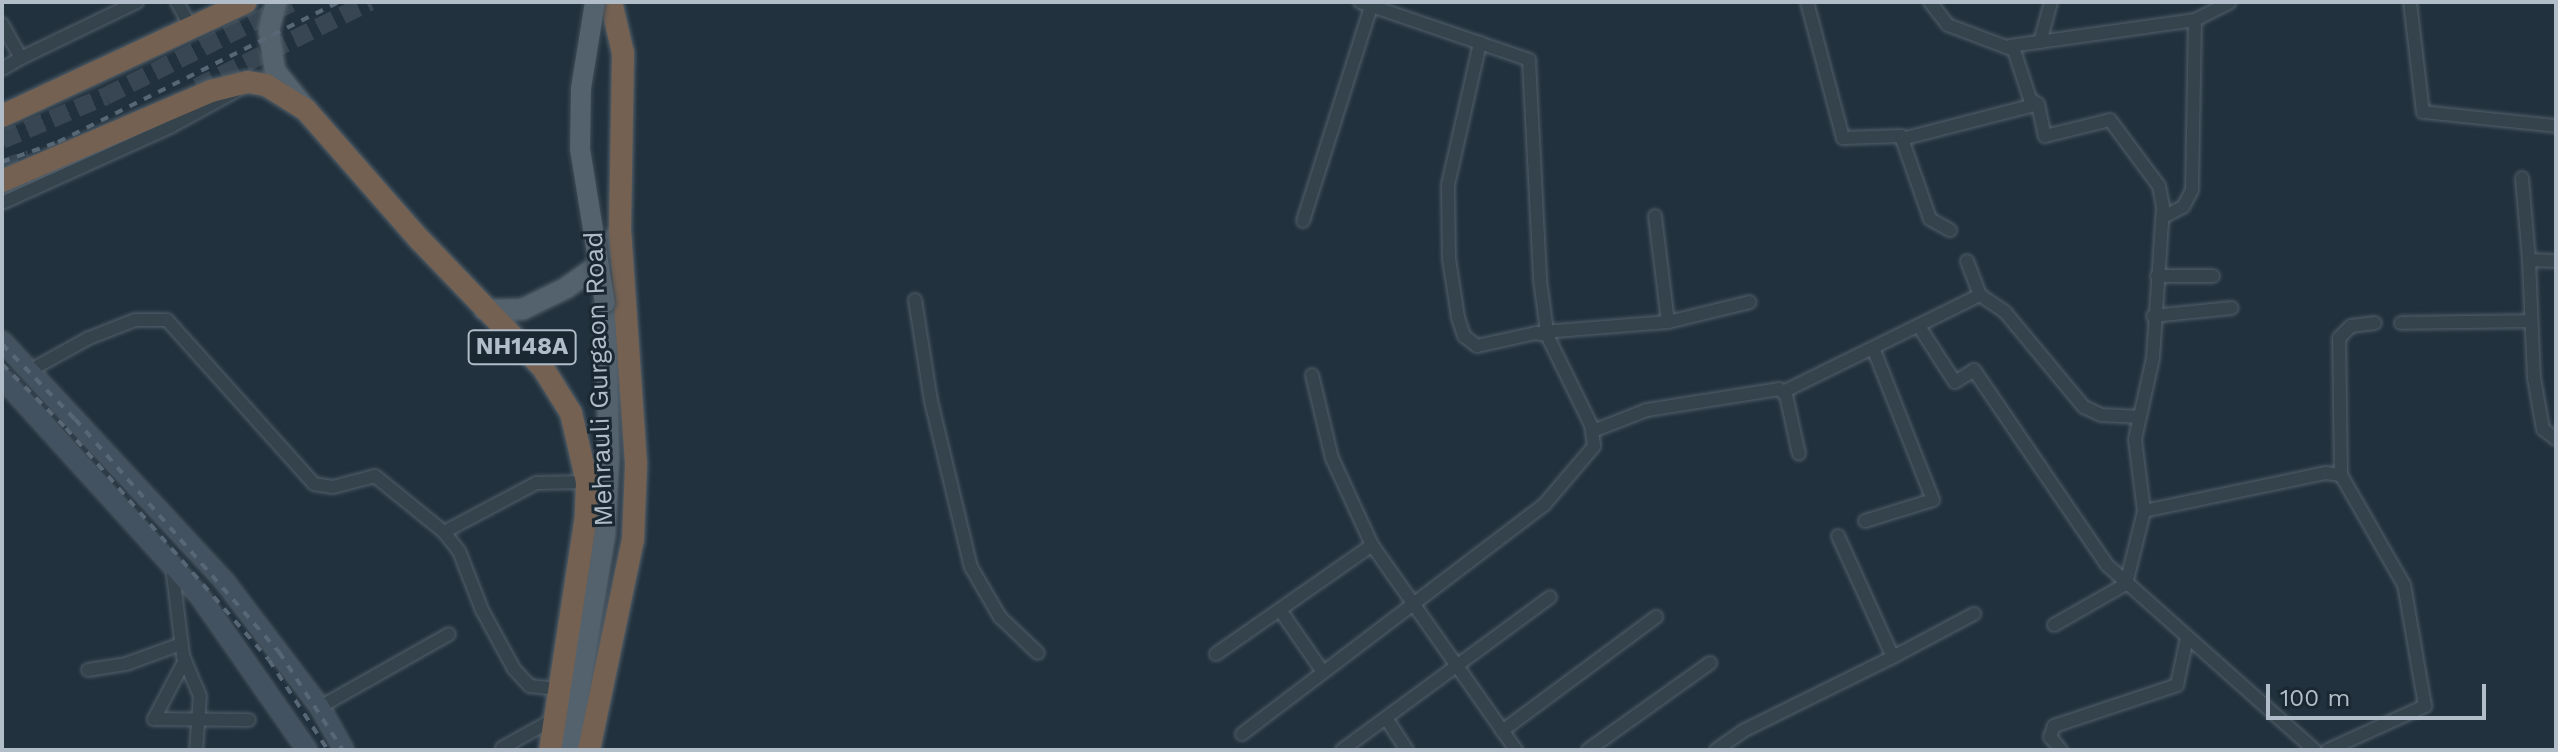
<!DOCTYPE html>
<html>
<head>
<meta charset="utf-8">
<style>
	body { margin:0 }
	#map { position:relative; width:2558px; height:752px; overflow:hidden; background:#21313d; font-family:"Work Sans",sans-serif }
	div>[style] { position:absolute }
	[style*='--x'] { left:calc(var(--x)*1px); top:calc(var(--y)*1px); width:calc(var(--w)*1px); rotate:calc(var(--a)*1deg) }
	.secondary-tunnel>* { height:18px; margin-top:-9px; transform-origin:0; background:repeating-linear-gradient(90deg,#374652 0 18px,transparent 0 27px) }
	.roads { filter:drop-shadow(0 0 2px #53606b) drop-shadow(0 0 2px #53606b) }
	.street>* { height:12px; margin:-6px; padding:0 6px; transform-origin:6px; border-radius:6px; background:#35434d }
	.secondary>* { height:18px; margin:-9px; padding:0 9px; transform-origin:9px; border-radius:9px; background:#435260 }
	.primary>* { height:20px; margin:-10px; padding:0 10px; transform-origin:10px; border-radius:10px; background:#53626d }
	.highway>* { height:22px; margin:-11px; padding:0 11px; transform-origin:11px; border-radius:11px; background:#746152 }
	.rail>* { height:4px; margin-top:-2px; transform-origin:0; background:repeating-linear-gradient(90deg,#576775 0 8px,transparent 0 16px) }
	.bridges { filter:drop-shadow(0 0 2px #3e4c56) drop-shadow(0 0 2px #3e4c56) }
	.primary-bridge>* { height:20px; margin:-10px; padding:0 10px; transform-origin:10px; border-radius:10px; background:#53626d }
	span { translate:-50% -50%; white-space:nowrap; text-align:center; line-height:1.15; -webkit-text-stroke:6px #1a2832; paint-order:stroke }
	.shield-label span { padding:2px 6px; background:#1a2832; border:2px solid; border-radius:6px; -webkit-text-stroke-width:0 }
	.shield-label { font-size:24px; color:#b1bdc9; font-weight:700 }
	.street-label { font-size:26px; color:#b1bdc9 }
	.frame { position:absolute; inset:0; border:4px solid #b1bdc9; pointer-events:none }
	.scale { position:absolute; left:2266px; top:684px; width:220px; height:36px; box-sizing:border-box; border:4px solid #b1bdc9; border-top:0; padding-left:10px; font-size:24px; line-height:28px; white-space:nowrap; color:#b1bdc9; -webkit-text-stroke:6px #1a2832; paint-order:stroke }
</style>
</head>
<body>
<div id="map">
	<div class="secondary-tunnel">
		<div style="--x:197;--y:87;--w:193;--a:-26.2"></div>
		<div style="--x:2;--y:140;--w:113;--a:-22.9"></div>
		<div style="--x:106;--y:96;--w:209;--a:-26.7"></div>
		<div style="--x:2;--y:168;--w:29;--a:-18"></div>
	</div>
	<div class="roads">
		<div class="street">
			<div style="--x:177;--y:2;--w:31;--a:61"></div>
			<div style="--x:1360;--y:2;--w:179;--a:18.9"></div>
			<div style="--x:1529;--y:60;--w:220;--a:87.1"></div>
			<div style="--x:1540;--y:280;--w:52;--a:82.3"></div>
			<div style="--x:1807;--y:2;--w:141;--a:75.2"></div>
			<div style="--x:1843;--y:138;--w:58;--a:-2"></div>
			<div style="--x:1901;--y:136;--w:88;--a:70.7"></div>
			<div style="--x:1930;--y:219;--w:23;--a:29"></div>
			<div style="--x:1930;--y:2;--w:29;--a:52"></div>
			<div style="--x:1948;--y:25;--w:71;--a:20.7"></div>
			<div style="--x:2014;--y:50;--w:52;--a:71.9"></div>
			<div style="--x:2030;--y:99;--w:9;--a:32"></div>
			<div style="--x:2038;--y:104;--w:33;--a:78"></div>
			<div style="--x:2045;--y:136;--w:67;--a:-13.8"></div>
			<div style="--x:2110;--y:120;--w:82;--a:53.4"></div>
			<div style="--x:2159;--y:186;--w:21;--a:79"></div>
			<div style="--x:2163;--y:207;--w:151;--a:93.8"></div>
			<div style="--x:2153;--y:358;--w:83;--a:102.5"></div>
			<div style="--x:2135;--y:439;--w:73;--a:82.9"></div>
			<div style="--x:2410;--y:2;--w:111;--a:83.3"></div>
			<div style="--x:2423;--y:112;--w:134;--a:6"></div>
			<div style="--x:2;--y:24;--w:39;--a:61"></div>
			<div style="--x:21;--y:58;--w:129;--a:-25.8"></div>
			<div style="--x:2040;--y:42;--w:41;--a:-74.6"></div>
			<div style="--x:2010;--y:46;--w:187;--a:-8"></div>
			<div style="--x:2195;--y:20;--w:39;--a:-27"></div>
			<div style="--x:2;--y:69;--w:22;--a:-30"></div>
			<div style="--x:1902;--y:139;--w:140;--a:-14.4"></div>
			<div style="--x:2522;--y:178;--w:82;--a:85.1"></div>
			<div style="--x:2;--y:203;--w:184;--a:-24.3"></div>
			<div style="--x:170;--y:127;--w:75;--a:-28.6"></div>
			<div style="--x:1655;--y:216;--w:107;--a:83"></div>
			<div style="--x:2163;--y:217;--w:22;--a:-27"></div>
			<div style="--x:2183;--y:207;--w:19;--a:-62"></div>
			<div style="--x:2192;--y:190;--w:170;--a:-89"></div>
			<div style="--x:1303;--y:221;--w:225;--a:-72.4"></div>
			<div style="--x:1967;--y:261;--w:36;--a:69"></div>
			<div style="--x:1980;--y:295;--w:30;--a:34"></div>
			<div style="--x:2005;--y:312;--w:124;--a:50.3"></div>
			<div style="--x:2084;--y:407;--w:19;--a:25"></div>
			<div style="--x:2101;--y:415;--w:35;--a:3"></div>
			<div style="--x:2556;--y:261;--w:27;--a:-178"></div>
			<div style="--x:2529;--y:260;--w:118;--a:87.6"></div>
			<div style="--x:2534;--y:378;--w:52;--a:80"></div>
			<div style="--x:2543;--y:429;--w:16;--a:38"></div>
			<div style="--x:2157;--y:276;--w:56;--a:0"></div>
			<div style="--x:915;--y:300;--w:102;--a:81"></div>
			<div style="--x:931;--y:401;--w:171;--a:76.5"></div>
			<div style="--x:971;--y:567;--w:58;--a:59.9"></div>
			<div style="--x:1000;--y:617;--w:52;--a:43.5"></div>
			<div style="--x:2153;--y:316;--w:79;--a:-5.8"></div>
			<div style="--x:2401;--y:323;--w:129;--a:-0.9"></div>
			<div style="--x:1920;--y:328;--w:64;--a:57.1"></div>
			<div style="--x:1955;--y:382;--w:22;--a:-32"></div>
			<div style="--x:1974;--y:370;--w:236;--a:55.7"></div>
			<div style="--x:2107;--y:565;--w:278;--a:41.7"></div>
			<div style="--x:1543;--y:332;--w:125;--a:-4.6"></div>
			<div style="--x:1668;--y:322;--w:84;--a:-13.7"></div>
			<div style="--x:31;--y:370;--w:66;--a:-28.9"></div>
			<div style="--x:89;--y:338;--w:49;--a:-21.4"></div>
			<div style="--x:135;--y:320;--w:32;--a:0"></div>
			<div style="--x:167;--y:320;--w:220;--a:48.1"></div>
			<div style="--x:314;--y:484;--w:19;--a:9"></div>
			<div style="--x:333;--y:487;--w:43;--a:-14.7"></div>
			<div style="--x:375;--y:476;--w:89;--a:39.1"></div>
			<div style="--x:444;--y:532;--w:104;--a:-28"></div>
			<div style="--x:536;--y:483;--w:51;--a:-1.1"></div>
			<div style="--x:1312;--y:375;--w:85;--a:76.5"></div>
			<div style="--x:1332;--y:458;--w:96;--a:65.3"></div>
			<div style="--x:1372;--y:545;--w:251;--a:54.9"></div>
			<div style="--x:1783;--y:392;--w:220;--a:-26.2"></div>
			<div style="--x:1593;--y:431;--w:58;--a:-21.3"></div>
			<div style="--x:1647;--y:410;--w:134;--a:-9"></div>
			<div style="--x:1779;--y:389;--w:9;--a:41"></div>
			<div style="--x:1786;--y:395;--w:60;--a:77.6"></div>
			<div style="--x:1865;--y:521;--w:71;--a:-17.2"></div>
			<div style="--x:1933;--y:500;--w:161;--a:-111.5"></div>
			<div style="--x:444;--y:532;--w:24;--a:52"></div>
			<div style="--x:459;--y:551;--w:63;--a:68.7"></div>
			<div style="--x:482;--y:610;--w:67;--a:61.5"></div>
			<div style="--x:514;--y:669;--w:23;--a:47"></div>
			<div style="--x:530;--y:686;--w:28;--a:6"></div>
			<div style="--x:172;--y:566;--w:91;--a:83"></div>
			<div style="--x:183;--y:656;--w:43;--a:67"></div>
			<div style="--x:200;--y:696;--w:54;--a:94.2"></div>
			<div style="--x:1280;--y:610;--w:75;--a:55.3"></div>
			<div style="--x:2054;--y:625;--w:83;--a:-29.7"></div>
			<div style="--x:2126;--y:584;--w:75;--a:-76.1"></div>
			<div style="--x:2144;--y:511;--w:186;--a:-11.8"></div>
			<div style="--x:2326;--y:473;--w:15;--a:8"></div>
			<div style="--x:1216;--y:654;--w:190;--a:-34.9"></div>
			<div style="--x:1893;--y:657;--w:92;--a:-28"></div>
			<div style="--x:185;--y:660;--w:67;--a:117.7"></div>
			<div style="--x:154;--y:719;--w:95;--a:0.6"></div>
			<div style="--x:88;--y:670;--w:38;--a:-9"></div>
			<div style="--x:126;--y:664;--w:59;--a:-20"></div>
			<div style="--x:320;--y:707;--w:148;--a:-29.5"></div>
			<div style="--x:1386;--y:718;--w:38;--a:57"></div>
			<div style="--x:1502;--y:731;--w:192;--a:-36.5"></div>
			<div style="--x:1242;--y:734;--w:379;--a:-37.2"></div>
			<div style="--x:1544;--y:505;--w:77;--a:-49.7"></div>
			<div style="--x:1594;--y:446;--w:21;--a:-98"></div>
			<div style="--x:1591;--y:425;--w:100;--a:-116.1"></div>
			<div style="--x:1547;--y:335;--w:11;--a:-170"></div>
			<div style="--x:1536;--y:333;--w:60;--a:167.6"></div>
			<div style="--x:1477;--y:346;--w:16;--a:-142"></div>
			<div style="--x:1464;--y:336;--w:20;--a:-108"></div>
			<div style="--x:1458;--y:317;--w:59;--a:-98.8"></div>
			<div style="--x:1449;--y:259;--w:74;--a:-90.8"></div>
			<div style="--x:1448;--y:185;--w:146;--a:-77.3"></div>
			<div style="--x:502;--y:748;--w:57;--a:-29.2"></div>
			<div style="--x:1342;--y:750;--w:258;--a:-36.3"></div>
			<div style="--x:1588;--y:750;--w:150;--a:-35.5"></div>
			<div style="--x:1716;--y:750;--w:33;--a:-35"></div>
			<div style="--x:1743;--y:731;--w:167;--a:-26.3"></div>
			<div style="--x:1893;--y:657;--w:133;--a:-114.4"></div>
			<div style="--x:2061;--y:750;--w:17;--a:-130"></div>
			<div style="--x:2050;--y:737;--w:12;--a:-70"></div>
			<div style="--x:2054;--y:726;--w:130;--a:-18.4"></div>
			<div style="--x:2177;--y:685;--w:48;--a:-78"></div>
			<div style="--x:2328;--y:750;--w:107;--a:-24.4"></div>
			<div style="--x:2425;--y:706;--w:123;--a:-99.8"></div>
			<div style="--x:2404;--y:585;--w:127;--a:-119.8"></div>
			<div style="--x:2341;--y:475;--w:137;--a:-90.8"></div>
			<div style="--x:2339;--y:338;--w:17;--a:-45"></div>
			<div style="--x:2351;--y:326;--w:24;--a:-7"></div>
		</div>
		<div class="secondary">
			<div style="--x:2;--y:341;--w:328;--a:47.2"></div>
			<div style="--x:225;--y:582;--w:157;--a:52.8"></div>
			<div style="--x:320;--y:707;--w:49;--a:60.8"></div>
			<div style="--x:2;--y:378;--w:293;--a:47.8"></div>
			<div style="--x:199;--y:595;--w:189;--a:55.1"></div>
		</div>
		<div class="primary">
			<div style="--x:276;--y:2;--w:30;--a:104"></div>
			<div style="--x:269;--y:31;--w:40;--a:81.5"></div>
			<div style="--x:275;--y:71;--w:46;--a:51.1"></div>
			<div style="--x:484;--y:310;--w:39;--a:-1"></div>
			<div style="--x:523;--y:309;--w:48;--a:-26"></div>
			<div style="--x:566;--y:288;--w:42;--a:-35.2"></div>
			<div style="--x:600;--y:264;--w:40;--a:-60.3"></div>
			<div style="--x:569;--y:750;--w:217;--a:-80.5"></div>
			<div style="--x:605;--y:536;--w:79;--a:-87.1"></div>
			<div style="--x:609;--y:457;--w:154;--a:-91.5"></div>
		</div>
		<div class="highway">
			<div style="--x:2;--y:116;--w:269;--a:-25"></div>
			<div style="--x:2;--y:181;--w:228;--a:-23.3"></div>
			<div style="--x:211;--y:91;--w:38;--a:-14"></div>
			<div style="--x:248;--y:82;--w:18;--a:9"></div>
			<div style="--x:266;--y:85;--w:47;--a:32"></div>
			<div style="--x:306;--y:110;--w:173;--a:48.8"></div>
			<div style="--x:420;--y:240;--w:178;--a:46.1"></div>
			<div style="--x:543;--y:368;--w:53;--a:58.1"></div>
			<div style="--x:571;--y:413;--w:71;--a:76.9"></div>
			<div style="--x:587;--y:482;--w:34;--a:92"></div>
			<div style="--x:586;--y:516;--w:237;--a:98.7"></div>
			<div style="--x:589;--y:750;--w:215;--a:-78.2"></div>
			<div style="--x:633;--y:540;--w:76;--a:-87.7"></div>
			<div style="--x:636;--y:464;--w:236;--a:-93.9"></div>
			<div style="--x:620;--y:229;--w:176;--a:-89"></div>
			<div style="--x:623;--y:53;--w:52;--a:-103.2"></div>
		</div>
	</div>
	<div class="rail">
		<div style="--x:2;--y:162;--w:59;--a:-19.7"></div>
		<div style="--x:58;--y:142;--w:314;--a:-26.5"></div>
		<div style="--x:2;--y:344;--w:105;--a:45.8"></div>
		<div style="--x:75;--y:419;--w:310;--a:48.8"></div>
		<div style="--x:279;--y:652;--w:117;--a:56.9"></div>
		<div style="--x:2;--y:364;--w:91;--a:45"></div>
		<div style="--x:66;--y:428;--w:308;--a:48.8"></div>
		<div style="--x:269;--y:660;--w:108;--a:56.8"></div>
	</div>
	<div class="bridges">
		<div class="primary-bridge">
			<div style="--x:595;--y:2;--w:87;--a:99.2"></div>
			<div style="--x:581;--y:88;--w:61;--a:90.9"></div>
			<div style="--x:580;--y:149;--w:156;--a:80.8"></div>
		</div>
	</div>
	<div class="shield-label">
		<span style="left:522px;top:347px">NH148A</span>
	</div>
	<div class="street-label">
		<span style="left:599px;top:379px;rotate:-92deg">Mehrauli Gurgaon Road</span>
	</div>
	<div class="frame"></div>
	<div class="scale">100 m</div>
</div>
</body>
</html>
